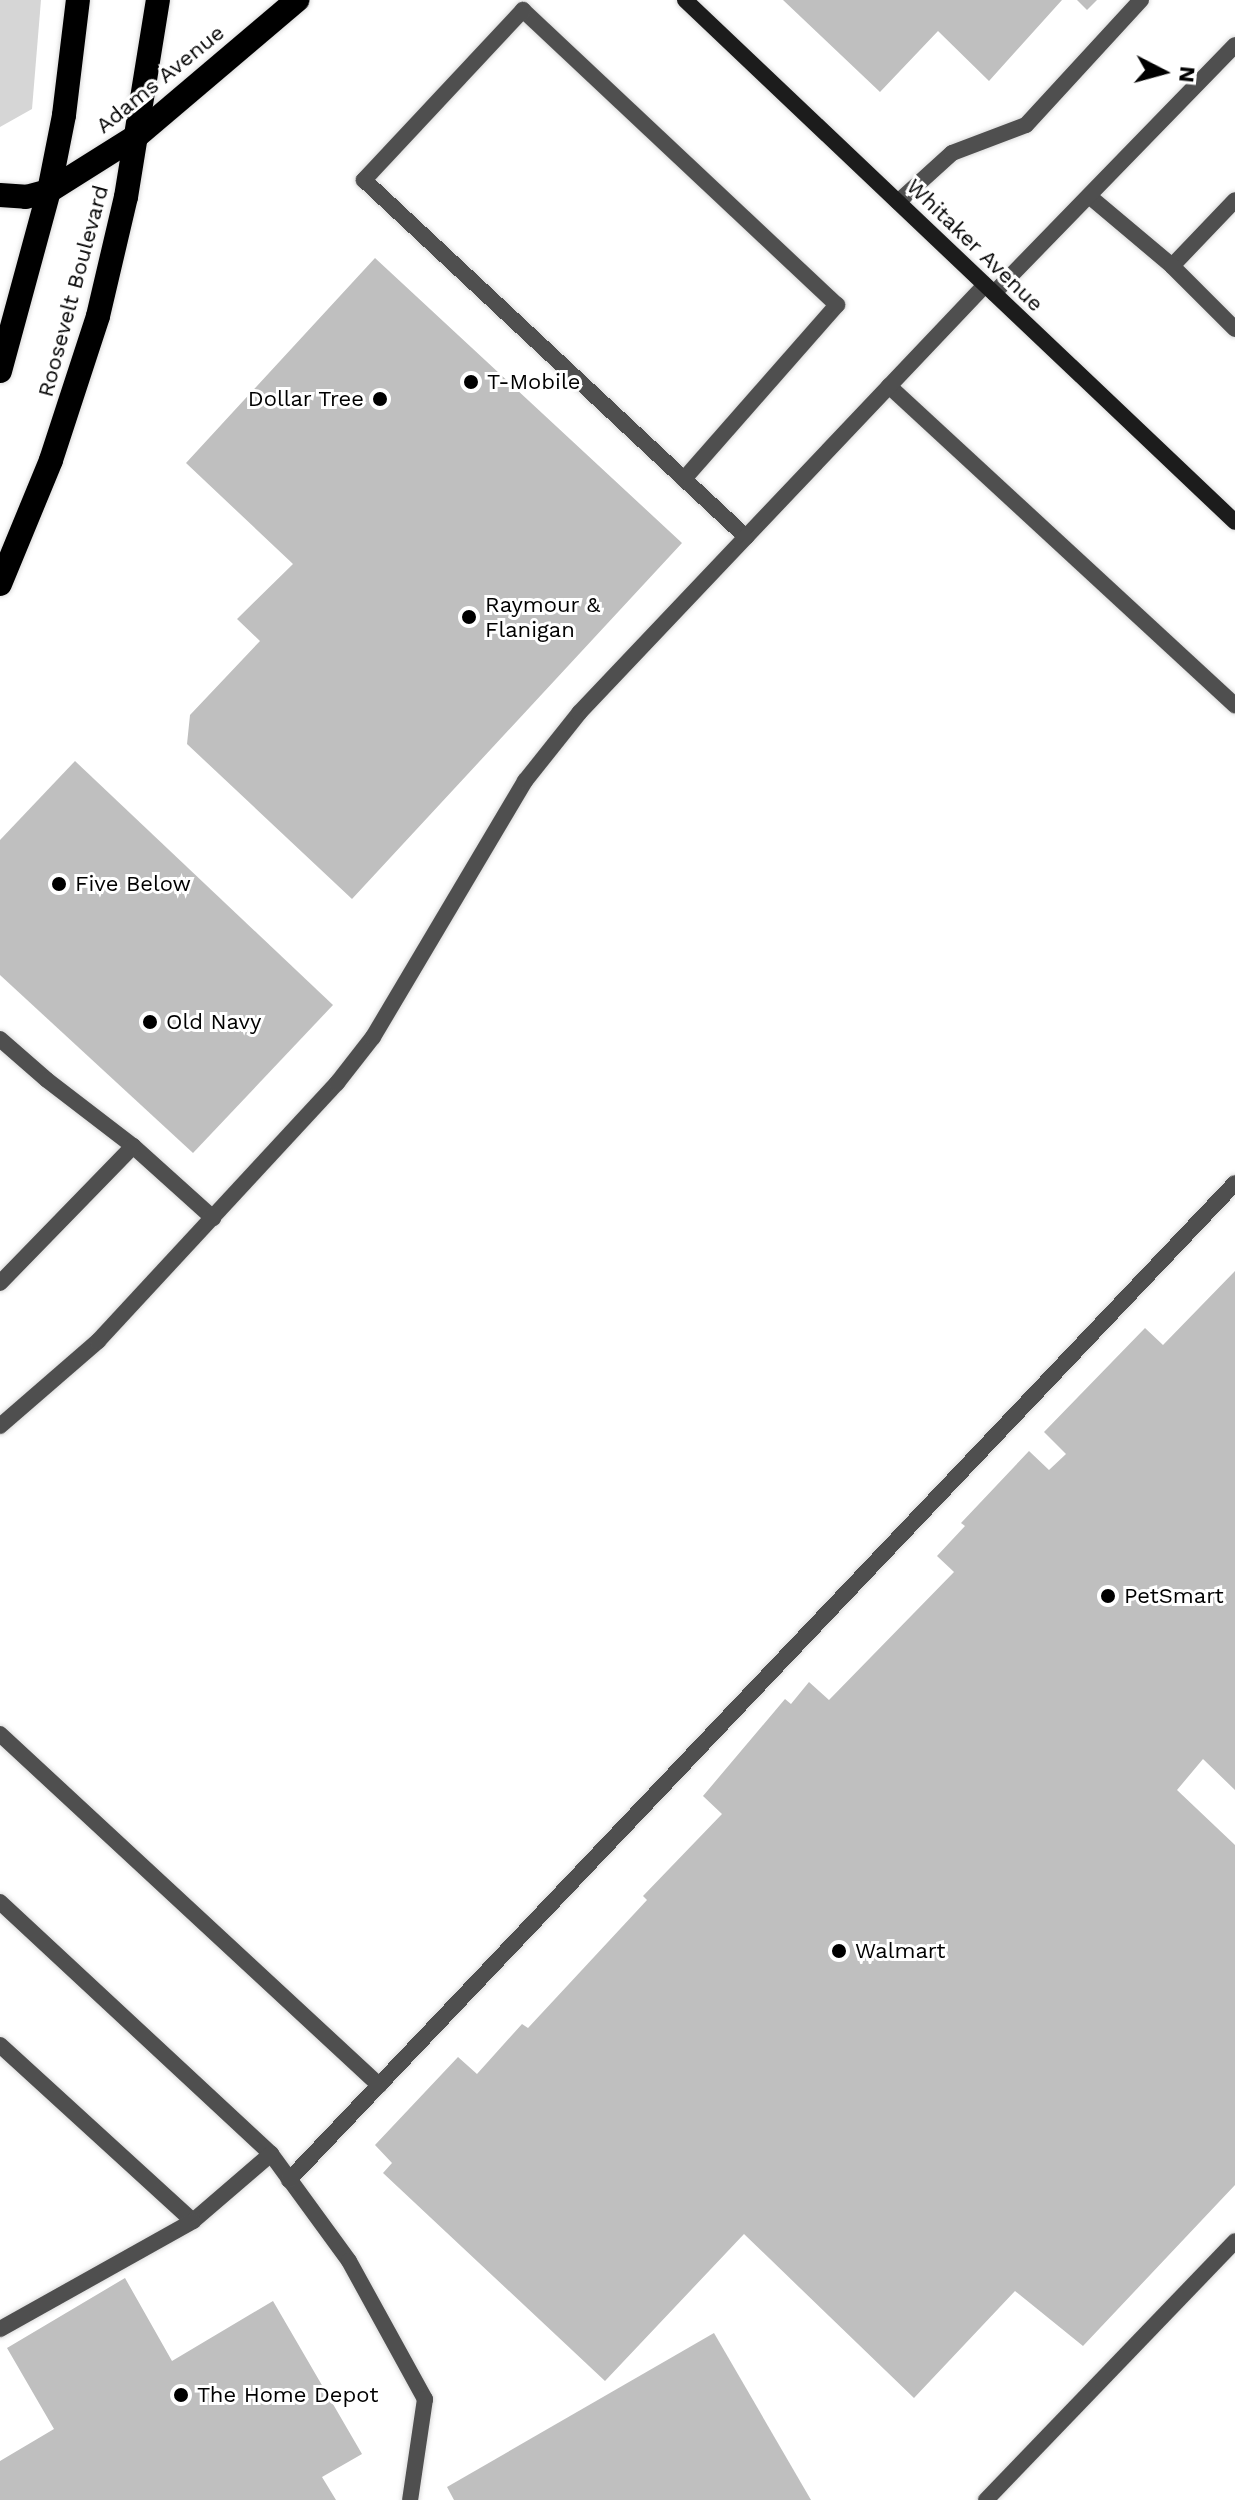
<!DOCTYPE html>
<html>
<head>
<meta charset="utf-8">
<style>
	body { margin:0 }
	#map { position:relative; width:1235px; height:2500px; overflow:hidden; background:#fff; font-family:"Work Sans",sans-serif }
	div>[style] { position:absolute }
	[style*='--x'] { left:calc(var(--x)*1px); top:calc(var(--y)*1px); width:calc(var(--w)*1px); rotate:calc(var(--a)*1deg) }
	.green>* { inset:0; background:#d6d6d6 }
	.building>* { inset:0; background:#bfbfbf }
	.roads { filter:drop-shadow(0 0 2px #dbdbdb) drop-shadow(0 0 2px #dbdbdb) }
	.lane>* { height:16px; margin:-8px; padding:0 8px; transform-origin:8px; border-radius:8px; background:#4f4f4f }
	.secondary>* { height:16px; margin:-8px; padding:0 8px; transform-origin:8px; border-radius:8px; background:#1c1c1c }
	.highway>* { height:24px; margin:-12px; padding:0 12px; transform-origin:12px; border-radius:12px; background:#000 }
	.dots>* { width:22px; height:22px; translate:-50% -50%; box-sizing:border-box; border:4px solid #fff; border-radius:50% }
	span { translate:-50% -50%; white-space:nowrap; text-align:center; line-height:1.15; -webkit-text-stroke:6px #fff; paint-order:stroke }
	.street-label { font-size:22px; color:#000 }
	.poi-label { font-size:22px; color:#000 }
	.left { translate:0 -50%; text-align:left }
	.right { translate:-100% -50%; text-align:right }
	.north { position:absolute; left:1123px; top:32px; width:80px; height:80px; -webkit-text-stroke:6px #fff; paint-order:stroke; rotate:96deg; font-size:22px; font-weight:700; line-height:32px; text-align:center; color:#000 }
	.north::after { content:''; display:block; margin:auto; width:28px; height:36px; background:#000; clip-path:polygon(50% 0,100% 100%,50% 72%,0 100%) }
</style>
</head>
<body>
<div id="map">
	<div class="green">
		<div style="clip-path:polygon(0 0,41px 0,32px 109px,0 127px)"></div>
	</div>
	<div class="building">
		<div style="clip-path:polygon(783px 0,1062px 0,989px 81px,938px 31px,880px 92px)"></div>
		<div style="clip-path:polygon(1077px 0,1097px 0,1087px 10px)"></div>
		<div style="clip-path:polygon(375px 258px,682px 543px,352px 899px,187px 744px,190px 715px,260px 641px,237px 619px,293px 564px,186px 463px)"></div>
		<div style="clip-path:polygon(75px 761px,333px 1005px,193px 1153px,0 975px,0 840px)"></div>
		<div style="clip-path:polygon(1235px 1271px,1235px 1790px,1203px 1759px,1177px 1790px,1235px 1845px,1235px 2185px,1083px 2346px,1015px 2291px,914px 2398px,744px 2234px,605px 2381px,383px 2173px,392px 2163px,375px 2145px,458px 2057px,477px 2074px,522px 2024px,528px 2028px,647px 1900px,643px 1896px,722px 1814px,703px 1796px,785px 1699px,791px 1704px,809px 1682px,829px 1700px,954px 1572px,937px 1556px,965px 1526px,961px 1523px,1029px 1451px,1049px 1470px,1066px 1454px,1044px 1432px,1145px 1328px,1163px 1345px)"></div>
		<div style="clip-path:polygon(125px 2278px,172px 2361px,273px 2301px,362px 2454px,322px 2477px,336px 2500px,0 2500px,0 2461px,54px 2429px,7px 2348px)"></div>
		<div style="clip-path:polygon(714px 2333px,811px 2500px,454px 2500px,447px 2487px)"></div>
	</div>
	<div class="roads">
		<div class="lane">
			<div style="--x:1089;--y:196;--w:109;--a:40.1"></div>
			<div style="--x:1172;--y:266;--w:91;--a:-46.3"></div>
			<div style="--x:898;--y:202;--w:73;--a:-42.2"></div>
			<div style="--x:952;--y:153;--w:79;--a:-20.7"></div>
			<div style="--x:1026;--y:125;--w:170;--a:-47.4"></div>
			<div style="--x:1172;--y:266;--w:89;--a:45"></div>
			<div style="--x:994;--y:293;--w:346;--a:-45.8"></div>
			<div style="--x:889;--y:386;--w:471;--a:42.7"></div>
			<div style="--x:684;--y:479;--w:232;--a:-48.7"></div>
			<div style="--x:837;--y:305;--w:431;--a:-136.8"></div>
			<div style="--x:523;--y:10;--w:233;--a:133.1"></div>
			<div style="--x:364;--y:180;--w:523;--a:43.06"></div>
			<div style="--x:0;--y:1039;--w:62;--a:41.1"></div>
			<div style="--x:47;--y:1080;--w:108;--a:37.5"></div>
			<div style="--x:133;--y:1146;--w:108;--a:42"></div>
			<div style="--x:0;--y:1283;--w:191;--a:-45.8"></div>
			<div style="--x:0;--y:1426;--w:130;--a:-40.9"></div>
			<div style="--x:98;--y:1341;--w:352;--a:-47.2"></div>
			<div style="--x:337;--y:1083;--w:58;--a:-52"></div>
			<div style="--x:373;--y:1037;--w:298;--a:-59.3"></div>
			<div style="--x:525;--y:781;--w:87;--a:-51.5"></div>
			<div style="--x:579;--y:713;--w:590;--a:-46.51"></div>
			<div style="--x:0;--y:1734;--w:517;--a:42.8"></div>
			<div style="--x:0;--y:1902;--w:370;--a:42.9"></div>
			<div style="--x:271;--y:2154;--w:132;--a:53.9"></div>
			<div style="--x:349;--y:2261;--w:158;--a:61.2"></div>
			<div style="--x:425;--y:2399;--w:102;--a:98.4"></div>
			<div style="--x:0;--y:2045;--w:261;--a:42.4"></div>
			<div style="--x:193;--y:2221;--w:103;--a:-40.7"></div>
			<div style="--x:289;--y:2180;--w:1374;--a:-46.5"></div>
			<div style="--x:0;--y:2329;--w:221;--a:-29.2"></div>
			<div style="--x:986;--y:2500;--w:359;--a:-46.1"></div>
		</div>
		<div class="secondary">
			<div style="--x:685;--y:0;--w:758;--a:43.5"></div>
		</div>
		<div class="highway">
			<div style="--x:0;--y:195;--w:26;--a:4"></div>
			<div style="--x:26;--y:197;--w:24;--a:-15"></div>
			<div style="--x:49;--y:191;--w:105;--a:-32.2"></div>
			<div style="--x:138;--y:135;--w:209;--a:-40.3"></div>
			<div style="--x:0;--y:371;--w:187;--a:-74.8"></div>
			<div style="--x:49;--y:191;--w:77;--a:-78.8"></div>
			<div style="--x:64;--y:115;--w:116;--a:-83.1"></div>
			<div style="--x:0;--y:584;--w:134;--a:-67.6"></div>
			<div style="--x:51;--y:460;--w:151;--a:-71.9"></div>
			<div style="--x:98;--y:316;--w:122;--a:-76.8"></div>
			<div style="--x:126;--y:197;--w:200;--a:-80.8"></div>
		</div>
	</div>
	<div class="dots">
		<div style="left:471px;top:382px;background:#000"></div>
		<div style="left:380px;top:399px;background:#000"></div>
		<div style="left:469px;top:617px;background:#000"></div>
		<div style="left:59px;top:884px;background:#000"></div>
		<div style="left:150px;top:1022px;background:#000"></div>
		<div style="left:1108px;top:1596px;background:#000"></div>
		<div style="left:839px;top:1951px;background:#000"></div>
		<div style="left:181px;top:2395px;background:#000"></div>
	</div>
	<div class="street-label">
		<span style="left:160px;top:79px;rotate:-39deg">Adams Avenue</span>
		<span style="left:975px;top:245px;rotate:44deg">Whitaker Avenue</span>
		<span style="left:73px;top:291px;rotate:-75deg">Roosevelt Boulevard</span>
	</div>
	<div class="poi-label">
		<span class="left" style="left:487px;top:382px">T-Mobile</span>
		<span class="right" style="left:364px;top:399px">Dollar Tree</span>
		<span class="left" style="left:485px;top:617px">Raymour &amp;<br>Flanigan</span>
		<span class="left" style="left:75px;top:884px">Five Below</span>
		<span class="left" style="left:166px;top:1022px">Old Navy</span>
		<span class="left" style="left:1124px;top:1596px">PetSmart</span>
		<span class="left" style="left:855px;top:1951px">Walmart</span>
		<span class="left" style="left:197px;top:2395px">The Home Depot</span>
	</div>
	<div class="north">N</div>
</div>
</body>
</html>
